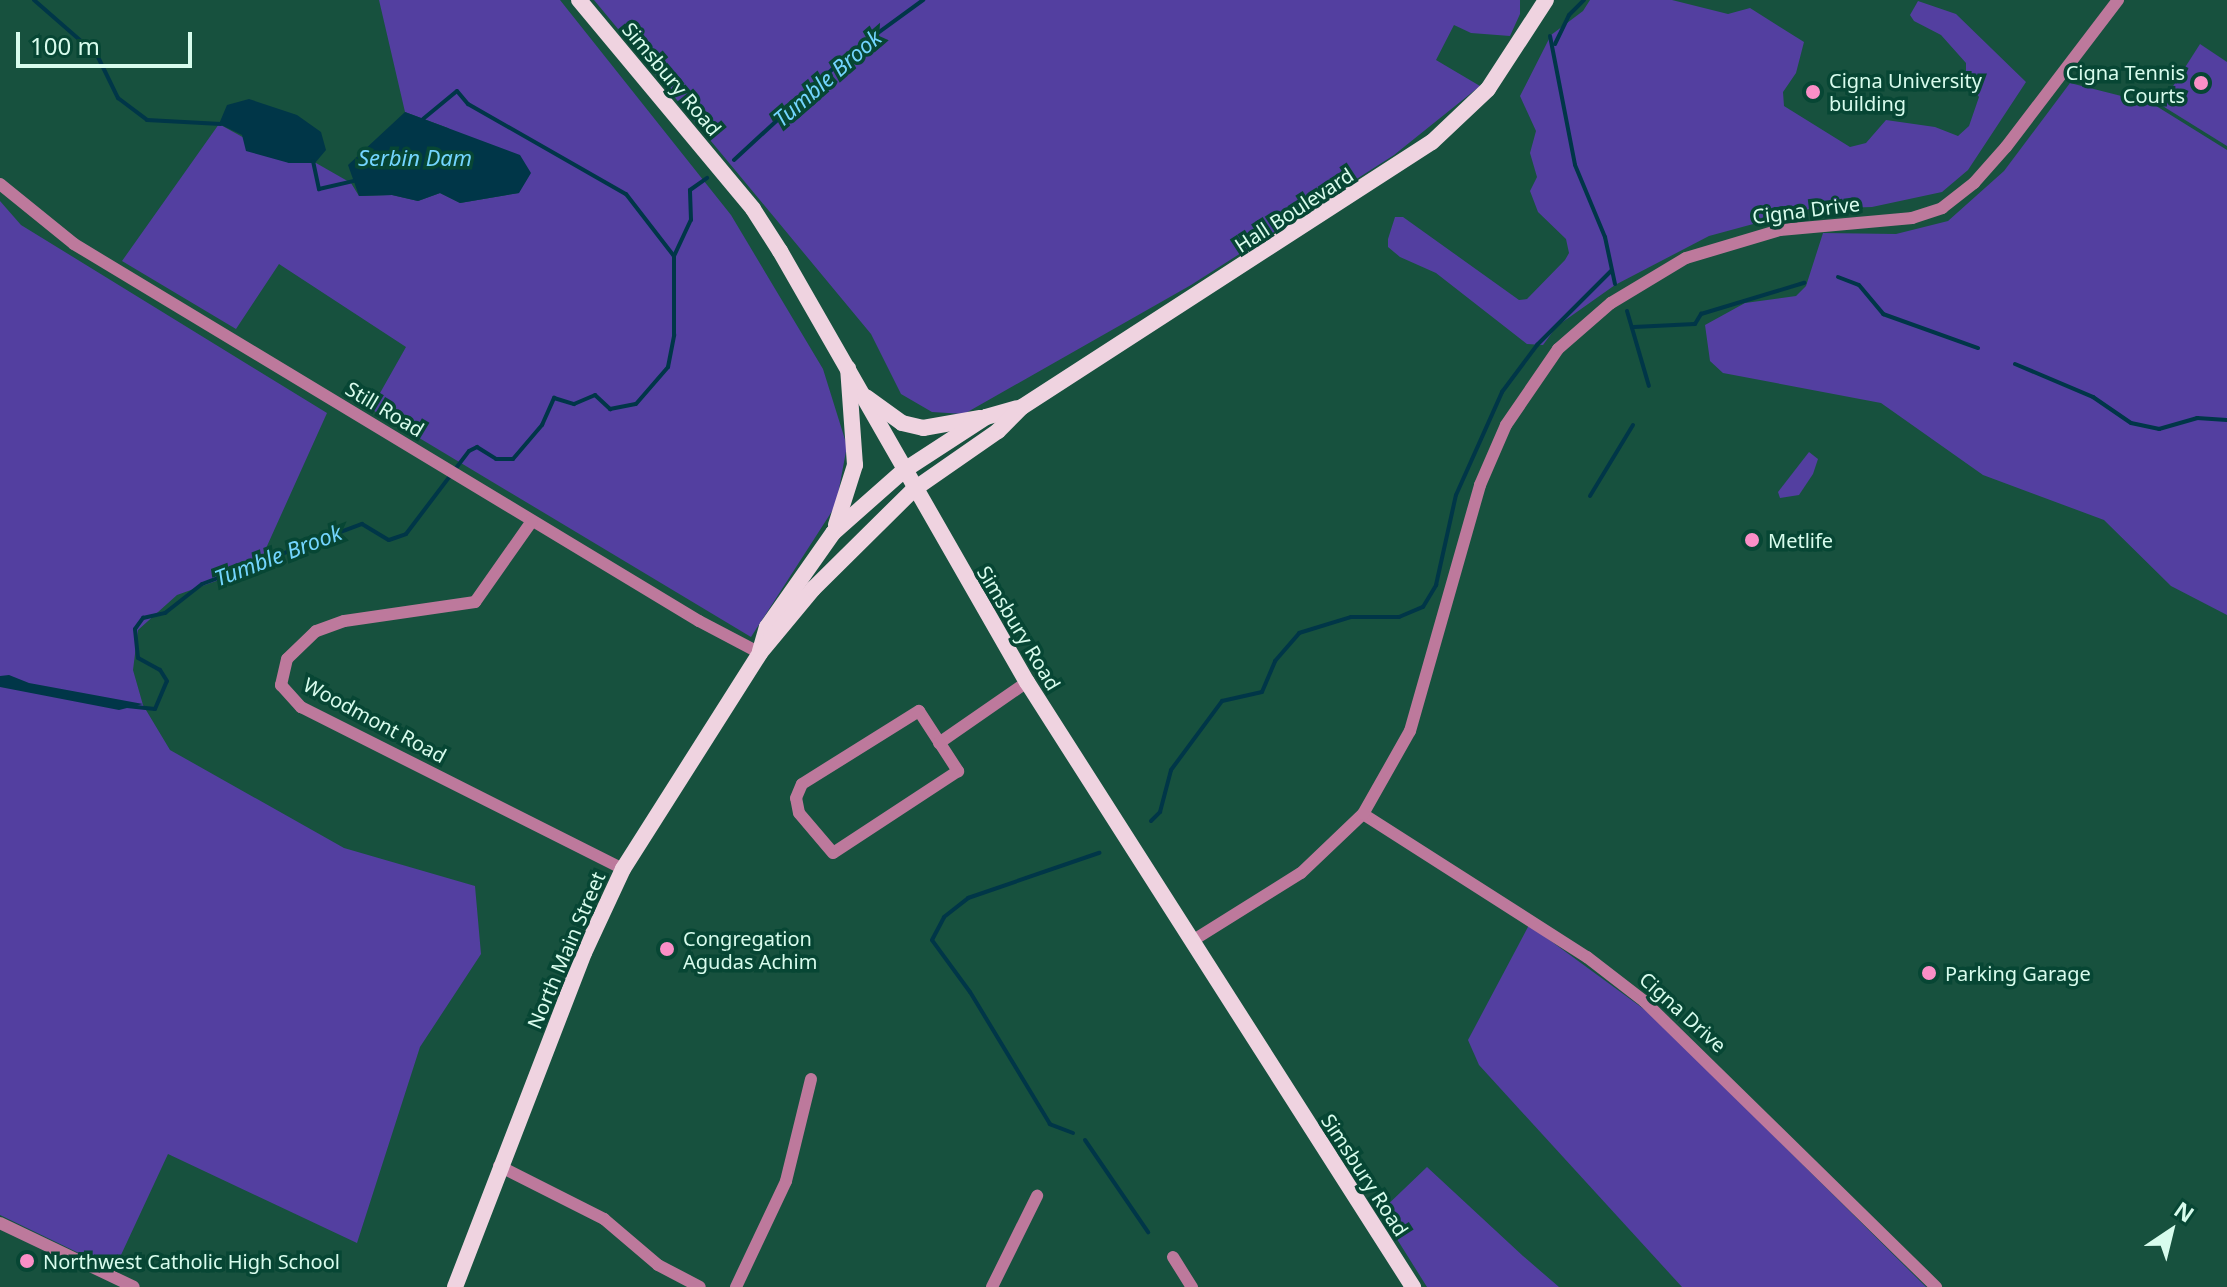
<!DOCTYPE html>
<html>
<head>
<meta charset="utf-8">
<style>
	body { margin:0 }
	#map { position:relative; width:2227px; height:1287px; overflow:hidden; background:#17513e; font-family:"Noto Sans",sans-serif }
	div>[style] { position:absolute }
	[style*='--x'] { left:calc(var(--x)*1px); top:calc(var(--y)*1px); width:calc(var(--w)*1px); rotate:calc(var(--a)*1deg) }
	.green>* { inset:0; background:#533fa0 }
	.water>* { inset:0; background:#003648 }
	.stream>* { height:4px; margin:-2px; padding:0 2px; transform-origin:2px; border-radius:2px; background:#003648 }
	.minor>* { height:12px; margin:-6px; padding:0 6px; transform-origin:6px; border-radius:6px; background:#bd799c }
	.major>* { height:16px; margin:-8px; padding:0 8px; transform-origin:8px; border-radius:8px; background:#efd3e0 }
	.dots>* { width:22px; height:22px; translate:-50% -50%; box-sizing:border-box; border:4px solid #074634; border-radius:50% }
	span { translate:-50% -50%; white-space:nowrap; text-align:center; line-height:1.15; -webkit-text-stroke:7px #074634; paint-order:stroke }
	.poi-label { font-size:20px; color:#d8fced }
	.right { translate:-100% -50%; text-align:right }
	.left { translate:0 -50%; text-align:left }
	.street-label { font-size:20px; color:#d8fced }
	.water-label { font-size:22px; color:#73d5fe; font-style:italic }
	.north { position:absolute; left:2131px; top:1191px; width:80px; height:80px; -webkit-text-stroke:6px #074634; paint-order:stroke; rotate:35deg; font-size:22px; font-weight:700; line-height:32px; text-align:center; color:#d8fced }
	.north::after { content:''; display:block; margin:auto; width:28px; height:36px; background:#d8fced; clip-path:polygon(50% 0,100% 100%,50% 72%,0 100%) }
	.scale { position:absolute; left:16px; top:32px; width:176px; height:36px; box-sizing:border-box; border:4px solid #d8fced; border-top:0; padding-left:10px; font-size:24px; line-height:28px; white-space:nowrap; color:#d8fced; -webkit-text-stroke:6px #074634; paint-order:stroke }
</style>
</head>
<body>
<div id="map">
	<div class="green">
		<div style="clip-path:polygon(379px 0,560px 0,731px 215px,823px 369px,847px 446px,836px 505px,751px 637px,371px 409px,406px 347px,279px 264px,236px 329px,122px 261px,219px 124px,289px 163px,316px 163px,351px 183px,359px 196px,392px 195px,418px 201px,440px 193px,460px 203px,519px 193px,448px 128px,405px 112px)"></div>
		<div style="clip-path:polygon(594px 0,1520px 0,1520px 14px,1510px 36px,1471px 33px,1454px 25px,1436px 60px,1480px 86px,1394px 155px,1191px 285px,964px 414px,932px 412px,901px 394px,871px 334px)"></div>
		<div style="clip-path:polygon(1590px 0,1672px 0,1728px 14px,1750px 8px,1804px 42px,1796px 73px,1783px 92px,1784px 106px,1850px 147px,1866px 143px,1886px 120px,1935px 127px,1958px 136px,1969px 126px,1979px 97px,1966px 79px,1966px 63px,1941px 35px,1914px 21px,1910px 15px,1918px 1px,1956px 14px,2026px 82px,1968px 170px,1942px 192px,1872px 207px,1809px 209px,1709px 236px,1615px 285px,1557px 326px,1543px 345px,1527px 344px,1436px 273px,1400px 257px,1388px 247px,1388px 239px,1395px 217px,1403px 217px,1519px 300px,1527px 299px,1565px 260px,1569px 253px,1566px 239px,1538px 212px,1530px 191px,1537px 177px,1530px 153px,1536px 131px,1520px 96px,1551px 35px,1583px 11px)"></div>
		<div style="clip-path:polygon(2200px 44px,2227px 62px,2227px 146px,2161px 105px)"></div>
		<div style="clip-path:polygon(2070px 83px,2153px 104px,2227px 150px,2227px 615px,2171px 586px,2104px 520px,1983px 475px,1881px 403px,1723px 373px,1710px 361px,1705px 325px,1745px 303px,1796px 296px,1806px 286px,1823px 233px,1896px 234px,1948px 221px,2004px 171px)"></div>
		<div style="clip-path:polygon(0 201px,21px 225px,327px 413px,258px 566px,177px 595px,138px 630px,133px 670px,143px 705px,170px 750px,344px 848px,475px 886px,481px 954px,420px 1047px,357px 1243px,168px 1154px,114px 1270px,0 1215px)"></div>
		<div style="clip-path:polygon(1809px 452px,1818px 459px,1813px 474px,1799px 495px,1780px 498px,1778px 492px)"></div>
		<div style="clip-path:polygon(1529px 925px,1652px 1015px,1926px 1287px,1682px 1287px,1479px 1065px,1468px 1040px)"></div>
		<div style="clip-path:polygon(1427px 1167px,1523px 1256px,1559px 1287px,1427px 1287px,1380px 1212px)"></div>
	</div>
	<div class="water">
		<div style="clip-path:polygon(249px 99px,297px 115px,321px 132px,326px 150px,315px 163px,289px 163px,246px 151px,242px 135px,219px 124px,227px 105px)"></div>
		<div style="clip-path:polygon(405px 112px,520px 155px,531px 173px,519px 193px,460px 203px,440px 193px,418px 201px,392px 195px,359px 196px,348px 165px)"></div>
		<div style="clip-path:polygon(9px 675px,29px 683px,143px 704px,119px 710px,0 687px,0 676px)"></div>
	</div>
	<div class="stream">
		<div style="--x:34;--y:0;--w:84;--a:41.1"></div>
		<div style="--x:97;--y:55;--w:48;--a:64"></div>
		<div style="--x:118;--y:98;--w:36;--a:37"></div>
		<div style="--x:147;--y:120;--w:74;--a:3.1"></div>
		<div style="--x:1550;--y:36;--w:131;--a:79"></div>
		<div style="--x:1575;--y:165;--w:78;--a:67.4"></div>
		<div style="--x:1605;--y:237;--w:48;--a:78"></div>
		<div style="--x:1555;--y:44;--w:32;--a:-64"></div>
		<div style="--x:1569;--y:15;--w:21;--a:-45"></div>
		<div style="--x:423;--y:119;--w:44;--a:-39.5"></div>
		<div style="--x:457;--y:91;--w:17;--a:50"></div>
		<div style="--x:468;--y:104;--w:182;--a:29.7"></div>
		<div style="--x:626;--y:194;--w:78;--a:52.3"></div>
		<div style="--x:734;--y:160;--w:156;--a:-42.7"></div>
		<div style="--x:849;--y:54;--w:92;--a:-36.1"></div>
		<div style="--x:313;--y:161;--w:29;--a:78"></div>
		<div style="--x:319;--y:189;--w:36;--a:-13"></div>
		<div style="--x:1838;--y:277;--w:22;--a:21"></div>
		<div style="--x:1859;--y:285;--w:38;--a:50"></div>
		<div style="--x:1883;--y:314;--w:101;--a:19.7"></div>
		<div style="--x:1627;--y:311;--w:78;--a:73.7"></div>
		<div style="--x:1634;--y:327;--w:61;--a:-2.8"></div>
		<div style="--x:1695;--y:324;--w:12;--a:-59"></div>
		<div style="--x:1701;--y:314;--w:108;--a:-16.8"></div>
		<div style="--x:2015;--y:364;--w:85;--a:22.9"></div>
		<div style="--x:2093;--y:397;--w:46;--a:34.4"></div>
		<div style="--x:2131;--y:423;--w:29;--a:12"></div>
		<div style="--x:2159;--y:429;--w:40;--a:-16"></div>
		<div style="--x:2197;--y:418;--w:30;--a:4"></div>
		<div style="--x:1590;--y:496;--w:83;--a:-58.8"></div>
		<div style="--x:127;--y:706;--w:28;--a:6"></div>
		<div style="--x:155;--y:709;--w:30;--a:-67"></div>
		<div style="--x:167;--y:681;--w:13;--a:-122"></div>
		<div style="--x:160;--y:670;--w:25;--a:-151"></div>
		<div style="--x:138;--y:658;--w:29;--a:-96"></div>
		<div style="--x:135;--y:629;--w:14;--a:-54"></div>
		<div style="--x:143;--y:618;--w:23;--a:-13"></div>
		<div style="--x:165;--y:613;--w:47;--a:-38.1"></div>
		<div style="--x:202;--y:584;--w:171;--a:-20.6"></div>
		<div style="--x:362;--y:524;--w:31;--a:31"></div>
		<div style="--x:389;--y:540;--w:18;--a:-19"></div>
		<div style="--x:406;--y:534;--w:104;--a:-52.8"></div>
		<div style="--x:469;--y:451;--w:9;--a:-27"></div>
		<div style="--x:477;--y:447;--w:22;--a:32"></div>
		<div style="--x:496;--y:459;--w:17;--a:0"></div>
		<div style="--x:513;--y:459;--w:45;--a:-49.5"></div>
		<div style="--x:542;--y:425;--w:30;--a:-66"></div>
		<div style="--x:554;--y:398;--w:21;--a:17"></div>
		<div style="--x:574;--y:404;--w:23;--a:-23"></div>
		<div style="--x:595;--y:395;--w:21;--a:43"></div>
		<div style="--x:610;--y:409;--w:26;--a:-11"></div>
		<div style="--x:636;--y:404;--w:49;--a:-49.1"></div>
		<div style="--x:668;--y:367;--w:33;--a:-79"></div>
		<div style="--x:674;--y:335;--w:79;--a:-90"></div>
		<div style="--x:674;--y:256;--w:40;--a:-65"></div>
		<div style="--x:691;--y:220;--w:30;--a:-92"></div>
		<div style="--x:690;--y:190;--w:21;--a:-35"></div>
		<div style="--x:1151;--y:821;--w:13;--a:-45"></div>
		<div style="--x:1160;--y:812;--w:43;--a:-75.3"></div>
		<div style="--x:1171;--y:770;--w:86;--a:-53.5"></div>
		<div style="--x:1222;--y:701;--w:41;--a:-12.7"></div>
		<div style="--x:1262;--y:692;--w:34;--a:-67"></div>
		<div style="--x:1275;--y:661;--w:37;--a:-49"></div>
		<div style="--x:1299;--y:633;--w:54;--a:-17.1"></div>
		<div style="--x:1351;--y:617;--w:48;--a:0"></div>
		<div style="--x:1399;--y:617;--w:26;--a:-23"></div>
		<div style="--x:1423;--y:607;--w:26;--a:-59"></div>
		<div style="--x:1436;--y:585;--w:92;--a:-77.5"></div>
		<div style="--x:1456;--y:495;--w:113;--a:-65.9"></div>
		<div style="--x:1502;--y:392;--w:59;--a:-53.3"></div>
		<div style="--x:1537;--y:345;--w:105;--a:-45"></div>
		<div style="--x:1073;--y:1133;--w:25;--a:-159"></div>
		<div style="--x:1050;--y:1124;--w:154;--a:-121.2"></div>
		<div style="--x:970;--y:992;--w:64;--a:-126.2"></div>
		<div style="--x:932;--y:940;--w:26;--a:-62"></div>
		<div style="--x:944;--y:917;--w:31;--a:-38"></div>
		<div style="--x:968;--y:898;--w:139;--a:-19"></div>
		<div style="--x:1085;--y:1140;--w:112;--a:55.6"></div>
	</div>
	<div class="minor">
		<div style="--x:0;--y:184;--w:95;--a:39"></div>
		<div style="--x:74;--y:244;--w:730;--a:31.1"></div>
		<div style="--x:699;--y:621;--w:69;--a:27.7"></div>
		<div style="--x:532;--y:521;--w:99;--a:125.1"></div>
		<div style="--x:475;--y:602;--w:132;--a:171.7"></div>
		<div style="--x:344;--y:621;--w:30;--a:160"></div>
		<div style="--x:316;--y:631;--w:40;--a:136"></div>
		<div style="--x:287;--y:659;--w:27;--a:103"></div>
		<div style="--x:281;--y:685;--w:30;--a:48"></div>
		<div style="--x:301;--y:707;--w:360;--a:26.7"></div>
		<div style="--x:919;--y:711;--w:72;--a:57"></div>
		<div style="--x:958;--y:771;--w:149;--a:146.7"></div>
		<div style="--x:833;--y:853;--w:52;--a:-130.4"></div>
		<div style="--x:799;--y:813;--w:15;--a:-101"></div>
		<div style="--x:796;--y:798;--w:15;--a:-67"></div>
		<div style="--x:802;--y:784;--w:138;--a:-32"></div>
		<div style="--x:939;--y:743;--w:107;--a:-34.7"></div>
		<div style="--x:1363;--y:814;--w:266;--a:32.6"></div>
		<div style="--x:1587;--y:957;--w:72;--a:37.7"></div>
		<div style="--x:1644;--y:1001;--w:409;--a:44.4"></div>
		<div style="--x:1192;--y:941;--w:128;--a:-32"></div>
		<div style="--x:1301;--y:873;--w:86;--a:-43.6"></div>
		<div style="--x:1363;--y:814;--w:95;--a:-60.5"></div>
		<div style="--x:1410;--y:731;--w:256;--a:-74.1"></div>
		<div style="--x:1480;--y:485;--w:65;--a:-66.6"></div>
		<div style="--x:1506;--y:425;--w:92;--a:-55.6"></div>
		<div style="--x:1558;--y:349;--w:70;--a:-41"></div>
		<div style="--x:1611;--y:303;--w:87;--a:-31"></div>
		<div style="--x:1686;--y:258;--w:98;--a:-16.6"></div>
		<div style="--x:1780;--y:230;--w:133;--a:-5.2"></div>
		<div style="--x:1912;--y:218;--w:32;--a:-18"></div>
		<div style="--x:1942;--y:208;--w:41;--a:-38"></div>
		<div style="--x:1974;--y:183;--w:48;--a:-48.4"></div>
		<div style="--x:2006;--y:147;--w:185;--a:-52.7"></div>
		<div style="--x:499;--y:1166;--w:118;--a:26.8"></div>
		<div style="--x:604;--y:1219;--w:71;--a:40.4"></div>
		<div style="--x:658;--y:1265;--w:47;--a:27.6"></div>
		<div style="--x:0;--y:1223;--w:148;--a:25.5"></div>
		<div style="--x:1173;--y:1257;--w:36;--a:58"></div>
		<div style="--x:736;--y:1287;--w:117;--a:-64.7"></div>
		<div style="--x:786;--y:1181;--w:105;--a:-76.2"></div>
		<div style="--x:992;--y:1287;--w:102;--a:-63.7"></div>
	</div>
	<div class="major">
		<div style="--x:579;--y:0;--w:272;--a:50.2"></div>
		<div style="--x:753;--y:209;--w:50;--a:57.3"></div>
		<div style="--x:780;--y:251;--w:497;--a:60.2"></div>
		<div style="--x:1027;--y:682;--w:718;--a:57.46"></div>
		<div style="--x:866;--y:397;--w:44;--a:35.8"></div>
		<div style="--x:902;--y:423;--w:22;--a:13"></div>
		<div style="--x:923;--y:428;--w:58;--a:-10"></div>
		<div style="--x:836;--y:525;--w:63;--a:-72.4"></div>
		<div style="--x:855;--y:465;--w:97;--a:-94.1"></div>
		<div style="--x:760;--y:651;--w:25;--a:-74"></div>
		<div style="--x:767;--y:627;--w:115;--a:-54.9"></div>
		<div style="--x:833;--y:533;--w:94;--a:-41.5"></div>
		<div style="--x:903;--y:471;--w:99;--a:-33"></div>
		<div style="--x:986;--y:417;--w:32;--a:-16"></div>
		<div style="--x:455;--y:1287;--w:358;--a:-68.9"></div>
		<div style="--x:584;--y:953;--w:93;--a:-65.1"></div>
		<div style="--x:623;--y:869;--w:256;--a:-57.6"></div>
		<div style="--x:760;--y:653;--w:83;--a:-50.4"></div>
		<div style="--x:813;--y:589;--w:141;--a:-44.7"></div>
		<div style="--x:913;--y:490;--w:103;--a:-34.8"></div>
		<div style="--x:998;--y:431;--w:34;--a:-45"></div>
		<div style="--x:1022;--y:407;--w:488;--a:-32.9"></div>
		<div style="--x:1432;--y:142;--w:77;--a:-43.4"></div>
		<div style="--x:1488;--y:89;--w:106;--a:-56.9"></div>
	</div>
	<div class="dots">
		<div style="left:2201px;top:83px;background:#fa8fc7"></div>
		<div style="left:1813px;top:92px;background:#fa8fc7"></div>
		<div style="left:1752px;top:540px;background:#fa8fc7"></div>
		<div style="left:667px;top:949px;background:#fa8fc7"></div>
		<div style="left:1929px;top:973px;background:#fa8fc7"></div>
		<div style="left:27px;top:1261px;background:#fa8fc7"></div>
	</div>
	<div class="poi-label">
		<span class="right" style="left:2185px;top:84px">Cigna Tennis<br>Courts</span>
		<span class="left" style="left:1829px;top:92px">Cigna University<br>building</span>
		<span class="left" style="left:1768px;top:540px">Metlife</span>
		<span class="left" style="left:683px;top:950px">Congregation<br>Agudas Achim</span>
		<span class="left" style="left:1945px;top:973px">Parking Garage</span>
		<span class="left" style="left:43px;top:1261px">Northwest Catholic High School</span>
	</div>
	<div class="street-label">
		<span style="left:672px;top:79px;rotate:50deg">Simsbury Road</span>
		<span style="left:1294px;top:210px;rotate:-33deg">Hall Boulevard</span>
		<span style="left:1806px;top:210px;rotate:-7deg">Cigna Drive</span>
		<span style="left:385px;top:409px;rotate:31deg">Still Road</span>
		<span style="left:1019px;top:628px;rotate:59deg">Simsbury Road</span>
		<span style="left:375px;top:720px;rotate:28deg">Woodmont Road</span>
		<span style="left:566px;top:950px;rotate:-67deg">North Main Street</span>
		<span style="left:1683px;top:1012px;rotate:42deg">Cigna Drive</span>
		<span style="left:1365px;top:1175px;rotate:57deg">Simsbury Road</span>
	</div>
	<div class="water-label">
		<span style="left:827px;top:78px;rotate:-41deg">Tumble Brook</span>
		<span style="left:415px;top:158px">Serbin Dam</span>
		<span style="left:278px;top:555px;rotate:-21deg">Tumble Brook</span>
	</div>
	<div class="north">N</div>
	<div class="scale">100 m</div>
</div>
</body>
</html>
